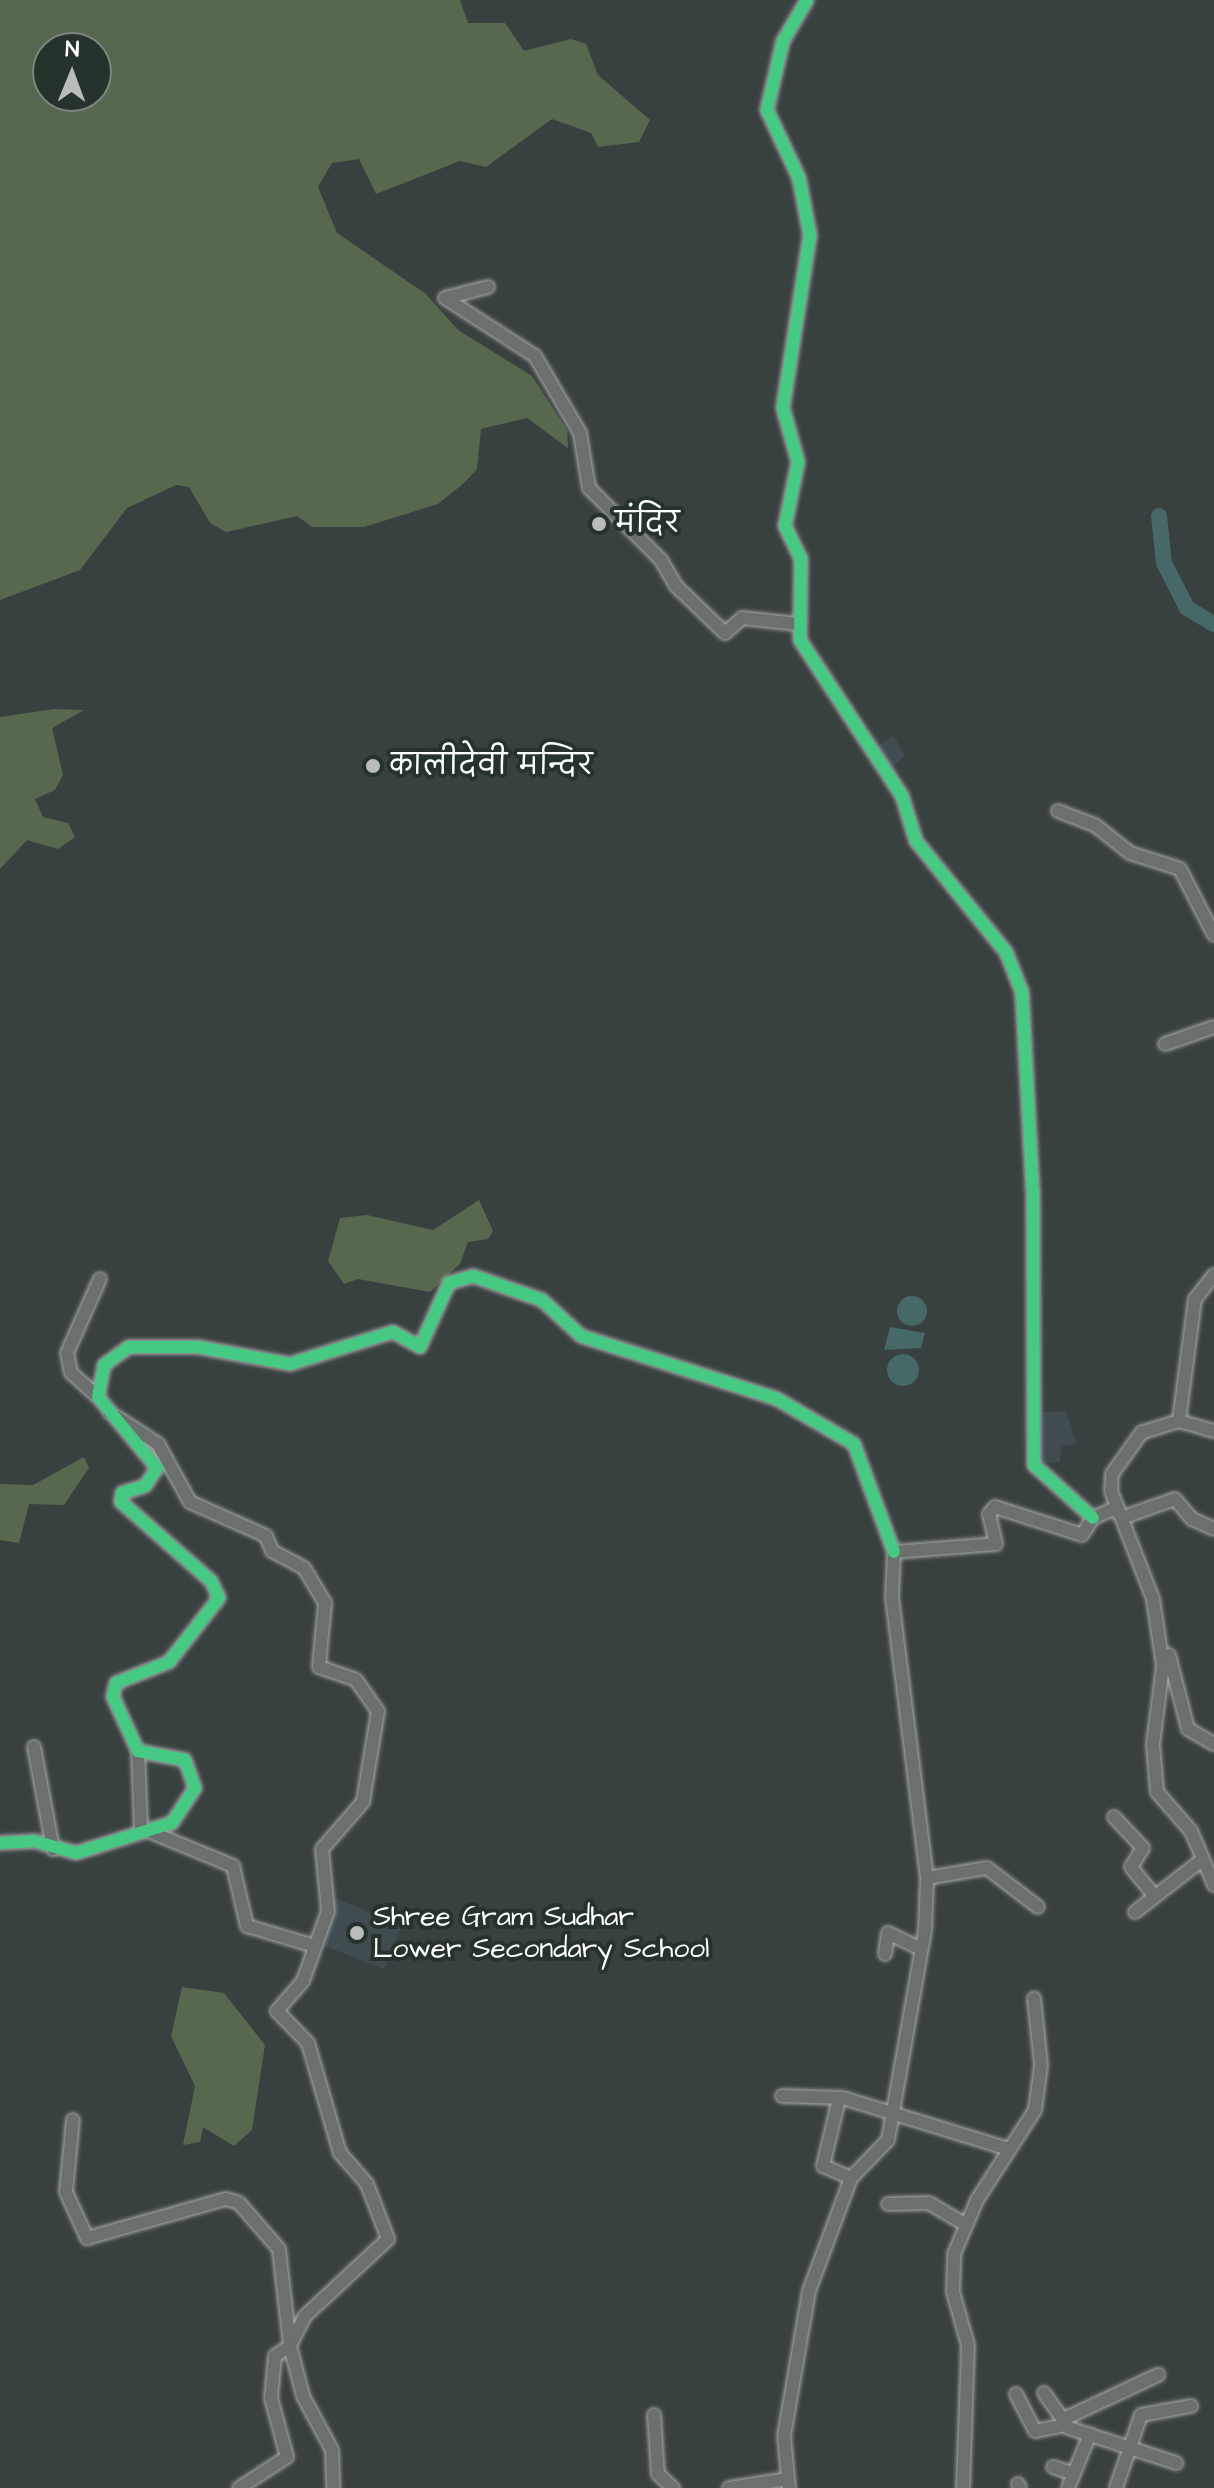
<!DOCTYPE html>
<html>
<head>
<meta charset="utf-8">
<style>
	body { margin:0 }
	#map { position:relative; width:1214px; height:2488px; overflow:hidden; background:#394040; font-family:"Architects Daughter","Playpen Sans Deva",sans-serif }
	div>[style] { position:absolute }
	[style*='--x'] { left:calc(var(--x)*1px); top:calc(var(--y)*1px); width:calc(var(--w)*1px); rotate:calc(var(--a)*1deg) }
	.built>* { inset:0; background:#404c50 }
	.green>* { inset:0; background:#57684f }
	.water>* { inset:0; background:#466866 }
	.round { border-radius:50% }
	.river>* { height:16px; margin:-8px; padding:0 8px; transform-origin:8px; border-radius:8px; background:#466866 }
	.roads { filter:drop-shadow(0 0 2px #a6a9a9) drop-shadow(0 0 2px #a6a9a9) }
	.minor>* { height:12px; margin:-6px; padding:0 6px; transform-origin:6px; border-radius:6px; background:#6b706e }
	.cycleway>* { height:12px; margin:-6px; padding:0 6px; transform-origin:6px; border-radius:6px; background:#46c982 }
	.dots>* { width:22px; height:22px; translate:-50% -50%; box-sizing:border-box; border:4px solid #26332d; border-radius:50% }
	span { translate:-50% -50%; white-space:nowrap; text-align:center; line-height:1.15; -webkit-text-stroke:8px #26332d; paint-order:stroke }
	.poi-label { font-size:28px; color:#fff }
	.left { translate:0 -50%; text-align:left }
	.north { position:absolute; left:32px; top:32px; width:80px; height:80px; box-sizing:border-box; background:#26332d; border:2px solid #7d8581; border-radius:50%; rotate:1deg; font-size:22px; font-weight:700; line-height:32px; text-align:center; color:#fff }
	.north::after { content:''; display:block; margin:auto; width:28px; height:36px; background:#babcbc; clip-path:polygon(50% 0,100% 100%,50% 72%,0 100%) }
</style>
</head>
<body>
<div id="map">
	<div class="built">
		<div style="clip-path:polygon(893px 735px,905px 756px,887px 772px,870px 752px)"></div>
		<div style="clip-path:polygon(1066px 1411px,1077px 1444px,1062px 1446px,1060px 1463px,1037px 1462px,1040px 1412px)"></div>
		<div style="clip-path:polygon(330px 1896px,402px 1925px,384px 1969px,312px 1941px)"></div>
	</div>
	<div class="green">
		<div style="clip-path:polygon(evenodd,0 0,460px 0,468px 23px,505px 23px,524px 51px,571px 39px,586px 44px,598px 75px,650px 120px,639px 142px,598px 147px,591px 133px,552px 119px,486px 167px,460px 161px,376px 194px,359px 159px,332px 163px,318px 187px,337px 233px,426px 294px,458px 330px,532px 376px,567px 430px,568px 448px,527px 418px,481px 429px,477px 469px,464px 483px,438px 504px,364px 527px,312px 527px,297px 516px,226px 532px,210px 523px,189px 487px,176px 485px,127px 508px,80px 570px,0 600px,0 0,48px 48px,96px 48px,96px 96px,48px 96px,48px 48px)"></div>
		<div style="clip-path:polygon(54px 709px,84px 710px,52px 728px,63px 775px,55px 790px,35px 799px,43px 817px,68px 823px,75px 837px,58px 849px,27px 840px,0 869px,0 717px)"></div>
		<div style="clip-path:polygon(479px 1200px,493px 1231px,488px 1239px,468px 1242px,460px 1264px,430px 1292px,358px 1279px,344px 1284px,328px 1261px,340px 1218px,367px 1215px,433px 1230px)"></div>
		<div style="clip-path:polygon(84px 1457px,89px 1468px,64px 1505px,29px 1504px,19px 1543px,0 1540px,0 1484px,33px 1485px)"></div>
		<div style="clip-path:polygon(182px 1987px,224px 1993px,265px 2045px,252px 2130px,234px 2146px,203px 2127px,200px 2142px,183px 2145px,195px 2086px,171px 2036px)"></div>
	</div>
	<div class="water">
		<div class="round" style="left:897px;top:1296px;width:30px;height:30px"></div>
		<div style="clip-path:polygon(890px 1327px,925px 1333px,921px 1348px,884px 1350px)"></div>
		<div class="round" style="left:887px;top:1354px;width:32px;height:32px"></div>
	</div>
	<div class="river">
		<div style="--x:1159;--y:516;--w:47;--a:83.9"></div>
		<div style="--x:1164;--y:563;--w:51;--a:62.9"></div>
		<div style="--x:1187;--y:608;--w:31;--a:31"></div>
	</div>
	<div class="roads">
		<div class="minor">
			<div style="--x:807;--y:0;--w:48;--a:120.3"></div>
			<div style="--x:783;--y:41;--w:71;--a:103.1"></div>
			<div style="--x:767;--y:110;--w:75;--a:64.8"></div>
			<div style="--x:799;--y:178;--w:58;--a:79.1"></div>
			<div style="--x:810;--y:235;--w:175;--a:98.9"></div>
			<div style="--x:783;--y:408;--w:56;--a:74.5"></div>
			<div style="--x:798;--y:462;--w:65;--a:101.5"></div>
			<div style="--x:785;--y:526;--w:37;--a:64"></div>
			<div style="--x:801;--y:559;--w:81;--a:90.7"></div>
			<div style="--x:800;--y:640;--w:186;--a:56.8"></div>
			<div style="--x:902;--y:796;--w:47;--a:72.7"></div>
			<div style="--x:916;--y:841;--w:143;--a:51"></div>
			<div style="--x:1006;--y:952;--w:43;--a:68.2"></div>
			<div style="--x:1022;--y:992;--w:200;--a:86.9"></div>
			<div style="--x:1033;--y:1192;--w:273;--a:89.8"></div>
			<div style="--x:1034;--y:1465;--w:79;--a:41.9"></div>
			<div style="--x:488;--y:287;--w:44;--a:165.7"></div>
			<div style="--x:445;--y:298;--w:107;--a:32.8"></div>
			<div style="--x:535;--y:356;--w:89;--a:59.7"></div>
			<div style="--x:580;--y:433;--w:56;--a:80.7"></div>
			<div style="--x:589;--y:488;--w:102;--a:45"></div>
			<div style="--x:661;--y:560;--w:30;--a:60"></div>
			<div style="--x:676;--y:586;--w:68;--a:43.8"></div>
			<div style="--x:725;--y:633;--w:23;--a:-41"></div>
			<div style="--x:742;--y:618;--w:56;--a:6.1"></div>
			<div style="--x:1058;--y:811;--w:40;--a:21"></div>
			<div style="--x:1095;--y:825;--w:45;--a:38.7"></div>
			<div style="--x:1130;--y:853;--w:52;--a:17.7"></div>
			<div style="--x:1180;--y:869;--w:74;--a:62.7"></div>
			<div style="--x:1165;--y:1044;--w:52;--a:-19.1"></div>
			<div style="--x:1214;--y:1275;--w:31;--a:128"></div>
			<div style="--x:1195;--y:1299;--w:123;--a:97.5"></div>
			<div style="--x:1179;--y:1421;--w:39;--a:163"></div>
			<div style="--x:1142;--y:1432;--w:52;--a:125.5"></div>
			<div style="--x:1112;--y:1474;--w:17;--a:93"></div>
			<div style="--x:1111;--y:1491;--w:116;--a:68.7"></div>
			<div style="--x:1153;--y:1599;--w:68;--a:81.5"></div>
			<div style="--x:1163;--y:1666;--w:79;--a:97.3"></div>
			<div style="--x:1153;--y:1744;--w:48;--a:85.2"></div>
			<div style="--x:1157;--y:1792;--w:52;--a:48.9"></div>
			<div style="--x:1191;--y:1831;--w:59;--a:66.9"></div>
			<div style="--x:98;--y:1397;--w:36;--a:-138"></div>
			<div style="--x:71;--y:1373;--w:20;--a:-101"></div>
			<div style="--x:67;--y:1353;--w:81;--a:-66"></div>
			<div style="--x:109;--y:1412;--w:59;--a:33.1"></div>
			<div style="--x:158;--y:1444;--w:66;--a:61.1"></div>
			<div style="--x:190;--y:1502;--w:83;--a:24.1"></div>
			<div style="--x:266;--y:1536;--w:16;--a:68"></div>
			<div style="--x:272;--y:1551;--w:36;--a:28"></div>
			<div style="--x:304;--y:1568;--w:41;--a:59"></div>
			<div style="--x:325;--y:1603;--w:64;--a:95.4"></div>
			<div style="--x:319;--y:1667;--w:39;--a:19"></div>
			<div style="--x:356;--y:1680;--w:38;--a:55"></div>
			<div style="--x:378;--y:1711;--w:92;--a:99.4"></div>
			<div style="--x:363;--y:1802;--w:62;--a:131.1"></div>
			<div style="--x:322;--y:1849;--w:62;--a:84.5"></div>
			<div style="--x:328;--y:1911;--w:74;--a:109.7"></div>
			<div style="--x:303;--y:1981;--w:40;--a:131"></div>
			<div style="--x:277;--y:2011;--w:45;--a:45.9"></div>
			<div style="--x:308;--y:2043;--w:115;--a:73.8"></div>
			<div style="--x:340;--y:2153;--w:41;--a:48.9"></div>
			<div style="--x:367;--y:2184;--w:59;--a:69.1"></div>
			<div style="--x:388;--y:2239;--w:113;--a:137.1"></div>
			<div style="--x:305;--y:2316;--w:34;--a:117"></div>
			<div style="--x:290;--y:2346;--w:52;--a:75.4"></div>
			<div style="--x:303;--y:2396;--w:61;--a:61.8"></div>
			<div style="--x:332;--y:2450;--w:38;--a:88"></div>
			<div style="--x:1179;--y:1421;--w:36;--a:16"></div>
			<div style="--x:1113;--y:1509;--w:14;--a:36"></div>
			<div style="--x:1124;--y:1517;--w:54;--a:-19.4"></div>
			<div style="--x:1175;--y:1499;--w:26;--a:50"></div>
			<div style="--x:1192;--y:1519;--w:24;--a:24"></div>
			<div style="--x:1169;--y:1655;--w:76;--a:75.6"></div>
			<div style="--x:1188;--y:1729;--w:30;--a:30"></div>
			<div style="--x:34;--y:1747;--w:104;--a:79.4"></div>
			<div style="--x:138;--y:1751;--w:77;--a:87.8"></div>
			<div style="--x:141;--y:1828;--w:100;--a:22.4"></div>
			<div style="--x:233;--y:1866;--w:62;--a:76.9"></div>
			<div style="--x:247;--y:1926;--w:67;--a:16.5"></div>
			<div style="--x:1114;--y:1817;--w:42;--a:46.9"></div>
			<div style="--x:1143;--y:1848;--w:22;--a:122"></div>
			<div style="--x:1131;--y:1867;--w:38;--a:51"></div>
			<div style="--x:0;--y:1843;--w:34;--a:-3"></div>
			<div style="--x:34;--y:1841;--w:44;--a:15.9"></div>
			<div style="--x:76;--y:1853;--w:101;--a:-17.4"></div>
			<div style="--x:172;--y:1823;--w:42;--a:-56.7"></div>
			<div style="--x:195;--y:1788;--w:30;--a:-110"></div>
			<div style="--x:185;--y:1760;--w:48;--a:-169.2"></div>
			<div style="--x:138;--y:1751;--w:60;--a:-114.8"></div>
			<div style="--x:113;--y:1697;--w:14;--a:-78"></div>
			<div style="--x:116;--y:1683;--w:57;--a:-21.6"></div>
			<div style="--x:169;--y:1662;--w:81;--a:-52"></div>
			<div style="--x:219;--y:1598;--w:19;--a:-115"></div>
			<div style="--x:211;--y:1581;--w:120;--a:-138.7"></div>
			<div style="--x:121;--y:1502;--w:9;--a:-84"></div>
			<div style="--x:122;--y:1493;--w:24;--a:-17"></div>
			<div style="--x:145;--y:1486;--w:22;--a:-56"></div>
			<div style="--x:157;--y:1468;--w:92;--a:-129.7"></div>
			<div style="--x:98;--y:1397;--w:33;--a:-79"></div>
			<div style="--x:104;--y:1365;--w:31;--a:-36"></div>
			<div style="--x:129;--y:1347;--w:69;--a:0"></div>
			<div style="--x:198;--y:1347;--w:94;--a:10.5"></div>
			<div style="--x:290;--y:1364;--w:108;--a:-17.3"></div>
			<div style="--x:393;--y:1332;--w:31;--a:29"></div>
			<div style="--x:420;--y:1347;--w:70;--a:-65.6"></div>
			<div style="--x:449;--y:1283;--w:25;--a:-16"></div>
			<div style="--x:473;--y:1276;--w:73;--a:19.2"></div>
			<div style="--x:542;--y:1300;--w:53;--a:42.7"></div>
			<div style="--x:581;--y:1336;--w:206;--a:17.8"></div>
			<div style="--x:777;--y:1399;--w:89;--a:30.3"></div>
			<div style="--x:854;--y:1444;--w:115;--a:69.7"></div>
			<div style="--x:927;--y:1878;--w:61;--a:-9.5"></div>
			<div style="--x:987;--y:1868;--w:64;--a:37.4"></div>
			<div style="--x:1135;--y:1912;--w:86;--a:-37.9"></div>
			<div style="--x:885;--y:1954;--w:21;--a:-82"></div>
			<div style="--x:888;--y:1933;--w:37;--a:26"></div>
			<div style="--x:782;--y:2096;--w:61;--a:1.9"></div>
			<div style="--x:843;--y:2098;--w:174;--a:17.1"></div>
			<div style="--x:838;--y:2103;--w:65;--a:103.4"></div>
			<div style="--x:823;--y:2166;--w:30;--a:23"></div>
			<div style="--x:73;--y:2120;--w:72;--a:95.6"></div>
			<div style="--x:66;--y:2192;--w:51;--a:65.5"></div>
			<div style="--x:87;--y:2238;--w:144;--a:-15.7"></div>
			<div style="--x:226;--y:2199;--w:14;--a:17"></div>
			<div style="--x:239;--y:2203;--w:61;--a:49"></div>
			<div style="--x:279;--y:2249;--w:98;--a:83.5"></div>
			<div style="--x:290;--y:2346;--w:18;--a:146"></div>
			<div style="--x:275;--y:2356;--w:42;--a:95.4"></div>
			<div style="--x:271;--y:2398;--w:61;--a:74.8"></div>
			<div style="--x:287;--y:2457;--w:57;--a:147.1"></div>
			<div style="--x:888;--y:2204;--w:41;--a:-1.4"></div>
			<div style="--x:929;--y:2203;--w:43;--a:30.7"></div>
			<div style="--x:1044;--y:2393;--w:43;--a:54.5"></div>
			<div style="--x:1069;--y:2428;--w:113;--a:18.1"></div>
			<div style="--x:1016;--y:2394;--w:42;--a:62.8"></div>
			<div style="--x:1035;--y:2431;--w:32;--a:-11"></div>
			<div style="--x:654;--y:2415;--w:59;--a:86.1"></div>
			<div style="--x:658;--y:2474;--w:21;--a:43"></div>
			<div style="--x:1066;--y:2418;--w:102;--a:-25.1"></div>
			<div style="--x:1053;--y:2467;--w:22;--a:18"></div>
			<div style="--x:1018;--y:2484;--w:4;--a:63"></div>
			<div style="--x:729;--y:2488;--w:59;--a:-8.8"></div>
			<div style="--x:789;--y:2488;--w:52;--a:-95.5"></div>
			<div style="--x:784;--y:2436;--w:147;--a:-80.2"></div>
			<div style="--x:809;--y:2291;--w:121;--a:-69.6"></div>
			<div style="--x:851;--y:2178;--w:53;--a:-45.8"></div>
			<div style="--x:888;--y:2140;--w:212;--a:-80"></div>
			<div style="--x:925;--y:1931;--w:53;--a:-87.8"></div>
			<div style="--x:927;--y:1878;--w:282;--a:-97.1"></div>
			<div style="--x:892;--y:1598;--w:46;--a:-87.5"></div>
			<div style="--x:894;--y:1552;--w:102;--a:-4.5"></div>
			<div style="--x:996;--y:1544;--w:31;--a:-103"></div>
			<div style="--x:989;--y:1514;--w:9;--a:-49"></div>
			<div style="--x:995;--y:1507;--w:91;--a:17.8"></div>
			<div style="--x:1082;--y:1535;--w:20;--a:-57"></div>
			<div style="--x:1093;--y:1518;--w:22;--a:-24"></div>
			<div style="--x:963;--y:2488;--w:143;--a:-88"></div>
			<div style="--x:968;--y:2345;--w:55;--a:-105.8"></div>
			<div style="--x:953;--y:2292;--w:38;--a:-88"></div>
			<div style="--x:954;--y:2254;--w:59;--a:-66.9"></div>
			<div style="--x:977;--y:2200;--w:107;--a:-57.2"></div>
			<div style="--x:1035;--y:2110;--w:45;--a:-82.4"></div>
			<div style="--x:1041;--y:2065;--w:67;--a:-96"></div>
			<div style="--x:1068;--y:2488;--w:58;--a:-67.8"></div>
			<div style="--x:1116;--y:2488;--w:77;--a:-71.1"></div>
			<div style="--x:1141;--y:2415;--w:51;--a:-10.2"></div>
		</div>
	</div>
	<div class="cycleway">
		<div style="--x:807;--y:0;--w:48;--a:120.3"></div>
		<div style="--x:783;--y:41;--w:71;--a:103.1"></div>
		<div style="--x:767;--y:110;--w:75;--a:64.8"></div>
		<div style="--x:799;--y:178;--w:58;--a:79.1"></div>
		<div style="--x:810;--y:235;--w:175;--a:98.9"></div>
		<div style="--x:783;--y:408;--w:56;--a:74.5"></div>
		<div style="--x:798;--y:462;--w:65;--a:101.5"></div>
		<div style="--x:785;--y:526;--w:37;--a:64"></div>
		<div style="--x:801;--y:559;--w:81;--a:90.7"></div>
		<div style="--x:800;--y:640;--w:186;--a:56.8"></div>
		<div style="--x:902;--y:796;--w:47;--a:72.7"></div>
		<div style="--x:916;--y:841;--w:143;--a:51"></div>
		<div style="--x:1006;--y:952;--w:43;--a:68.2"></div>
		<div style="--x:1022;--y:992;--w:200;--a:86.9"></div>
		<div style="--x:1033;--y:1192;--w:273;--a:89.8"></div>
		<div style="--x:1034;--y:1465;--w:79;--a:41.9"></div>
		<div style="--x:0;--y:1843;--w:34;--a:-3"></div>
		<div style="--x:34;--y:1841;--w:44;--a:15.9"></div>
		<div style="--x:76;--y:1853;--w:101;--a:-17.4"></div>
		<div style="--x:172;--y:1823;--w:42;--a:-56.7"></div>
		<div style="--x:195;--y:1788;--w:30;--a:-110"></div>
		<div style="--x:185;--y:1760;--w:48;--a:-169.2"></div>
		<div style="--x:138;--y:1751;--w:60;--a:-114.8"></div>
		<div style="--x:113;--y:1697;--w:14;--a:-78"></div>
		<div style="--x:116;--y:1683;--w:57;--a:-21.6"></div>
		<div style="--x:169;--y:1662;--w:81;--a:-52"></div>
		<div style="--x:219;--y:1598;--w:19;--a:-115"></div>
		<div style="--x:211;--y:1581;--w:120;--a:-138.7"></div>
		<div style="--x:121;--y:1502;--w:9;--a:-84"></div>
		<div style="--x:122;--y:1493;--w:24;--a:-17"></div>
		<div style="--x:145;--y:1486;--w:22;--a:-56"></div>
		<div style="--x:157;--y:1468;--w:92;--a:-129.7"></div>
		<div style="--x:98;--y:1397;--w:33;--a:-79"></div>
		<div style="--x:104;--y:1365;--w:31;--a:-36"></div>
		<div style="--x:129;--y:1347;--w:69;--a:0"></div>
		<div style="--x:198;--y:1347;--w:94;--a:10.5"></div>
		<div style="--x:290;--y:1364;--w:108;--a:-17.3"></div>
		<div style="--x:393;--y:1332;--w:31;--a:29"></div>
		<div style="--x:420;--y:1347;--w:70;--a:-65.6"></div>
		<div style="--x:449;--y:1283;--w:25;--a:-16"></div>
		<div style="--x:473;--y:1276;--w:73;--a:19.2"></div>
		<div style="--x:542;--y:1300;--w:53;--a:42.7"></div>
		<div style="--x:581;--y:1336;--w:206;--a:17.8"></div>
		<div style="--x:777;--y:1399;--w:89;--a:30.3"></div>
		<div style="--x:854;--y:1444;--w:115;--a:69.7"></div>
	</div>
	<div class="dots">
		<div style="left:599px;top:524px;background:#babcbc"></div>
		<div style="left:373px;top:766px;background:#babcbc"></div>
		<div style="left:357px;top:1933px;background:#babcbc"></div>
	</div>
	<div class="poi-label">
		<span class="left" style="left:615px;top:524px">मंदिर</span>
		<span class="left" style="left:389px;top:766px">कालीदेवी मन्दिर</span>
		<span class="left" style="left:373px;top:1933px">Shree Gram Sudhar<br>Lower Secondary School</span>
	</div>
	<div class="north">N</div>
</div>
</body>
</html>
